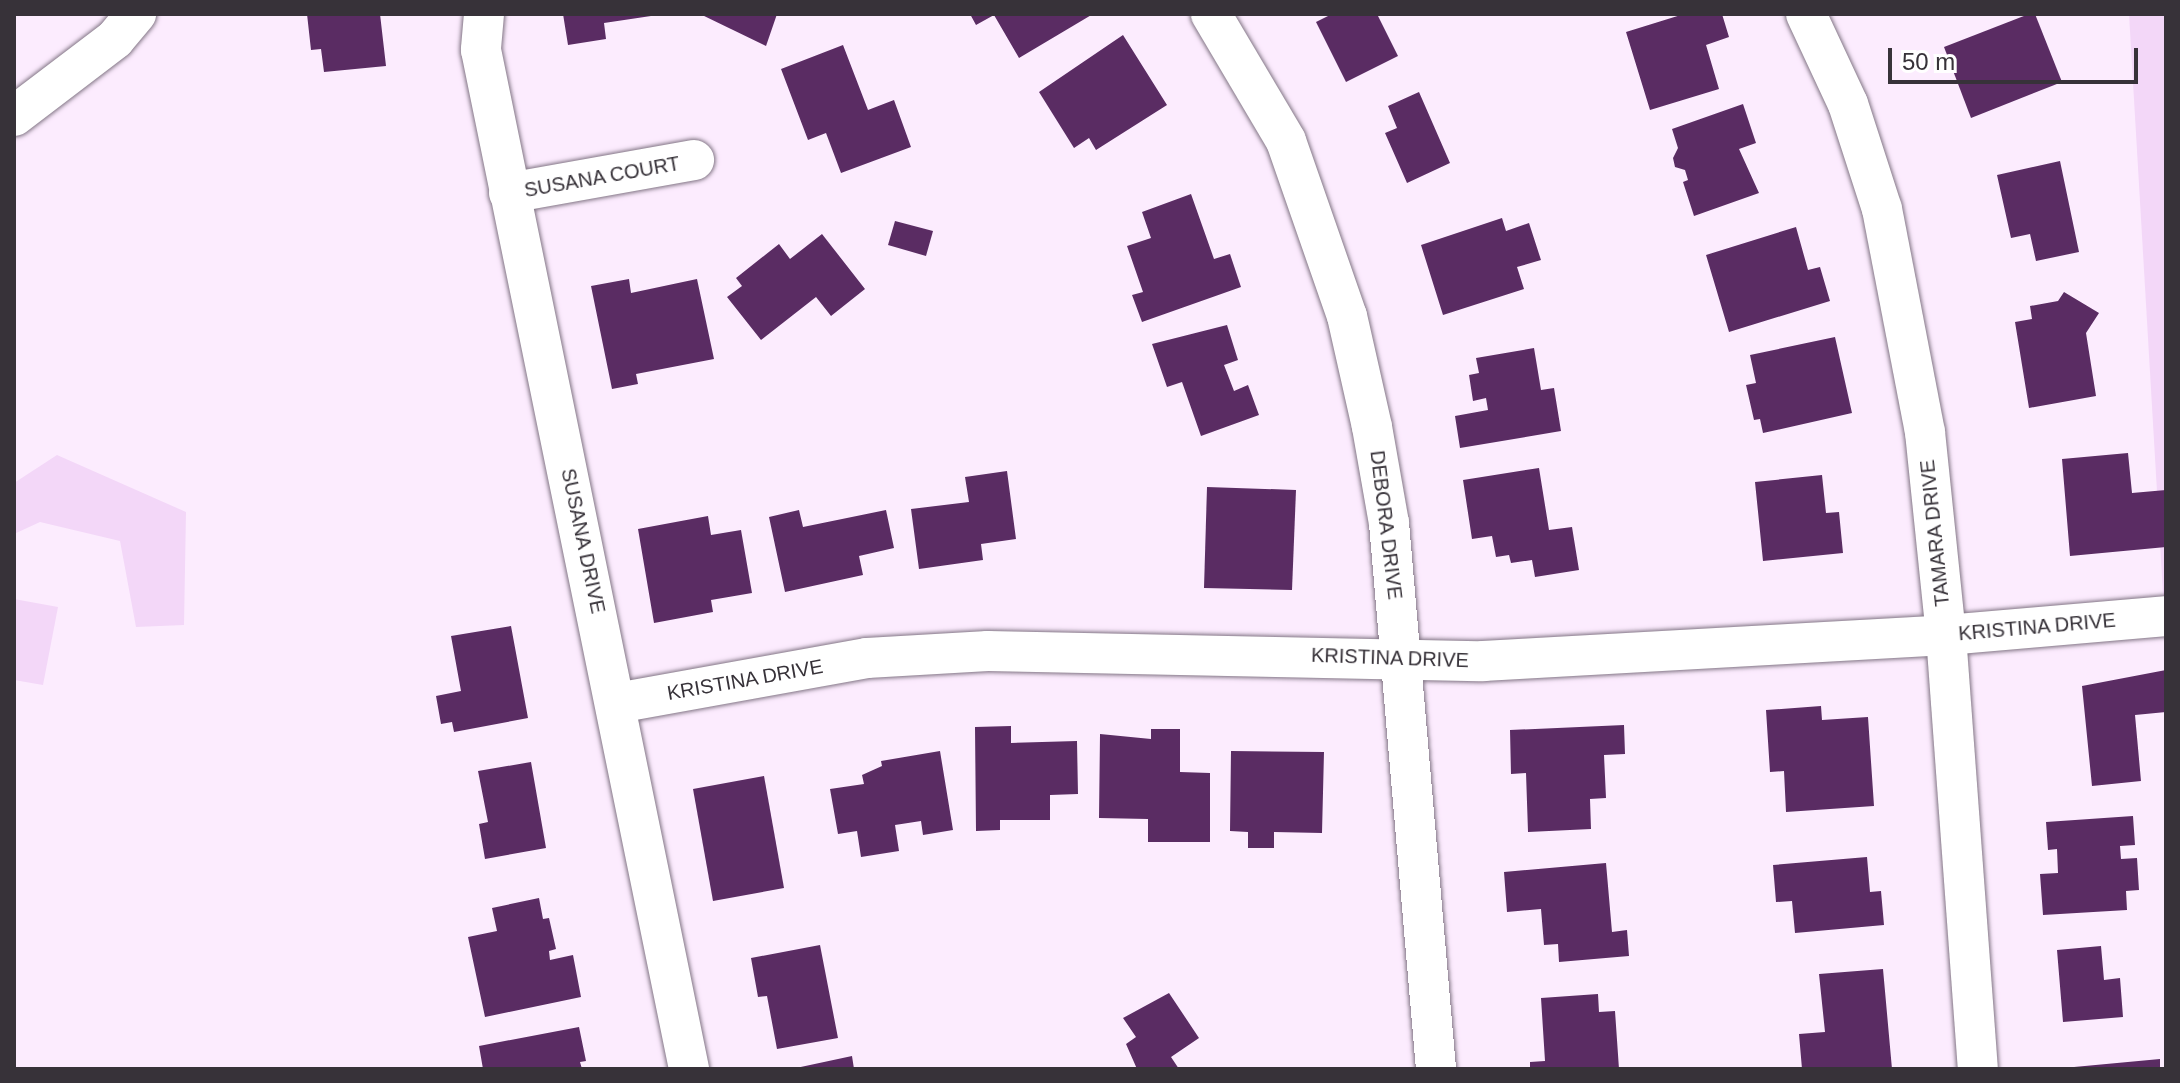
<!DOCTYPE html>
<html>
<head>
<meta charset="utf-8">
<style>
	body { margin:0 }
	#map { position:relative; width:2180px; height:1083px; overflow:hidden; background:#fcecfe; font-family:Helvetica,sans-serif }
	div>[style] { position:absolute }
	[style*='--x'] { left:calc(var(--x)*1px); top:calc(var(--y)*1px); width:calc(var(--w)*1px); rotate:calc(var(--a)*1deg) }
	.green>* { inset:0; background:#f3d7f8 }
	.building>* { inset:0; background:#5a2c63 }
	.roads { filter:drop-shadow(0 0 2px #837686) drop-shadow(0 0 2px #837686) }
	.minor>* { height:40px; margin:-20px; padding:0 20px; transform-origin:20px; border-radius:20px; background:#fff }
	span { translate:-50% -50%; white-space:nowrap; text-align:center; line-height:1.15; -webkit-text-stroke:8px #fff; paint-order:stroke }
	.street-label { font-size:20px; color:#373239 }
	.frame { position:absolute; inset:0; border:16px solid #373239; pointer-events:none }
	.scale { position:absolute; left:1888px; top:48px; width:250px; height:36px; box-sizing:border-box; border:4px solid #373239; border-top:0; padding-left:10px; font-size:24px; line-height:28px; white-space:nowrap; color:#373239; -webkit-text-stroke:6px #fff; paint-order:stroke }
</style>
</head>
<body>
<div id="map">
	<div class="green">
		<div style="clip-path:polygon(2129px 14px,2166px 14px,2166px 645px)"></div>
		<div style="clip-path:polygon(57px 455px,186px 512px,184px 625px,136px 627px,120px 541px,40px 522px,14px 534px,14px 483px)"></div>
		<div style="clip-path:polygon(14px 599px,58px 607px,43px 685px,14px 680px)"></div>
	</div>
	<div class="building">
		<div style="clip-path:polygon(307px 14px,380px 14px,386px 66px,324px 72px,321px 49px,311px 50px)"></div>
		<div style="clip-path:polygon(563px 14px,651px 14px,651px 16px,604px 23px,606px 39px,568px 45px)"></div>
		<div style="clip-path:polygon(700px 14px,777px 14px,766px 46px)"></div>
		<div style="clip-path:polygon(970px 14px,1093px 14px,1019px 58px,994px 15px,976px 25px)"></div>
		<div style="clip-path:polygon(1332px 14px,1377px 14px,1398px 56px,1346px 82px,1316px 22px)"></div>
		<div style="clip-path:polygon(1684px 14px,1722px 14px,1729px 37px,1706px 45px,1719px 89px,1650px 110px,1626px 32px)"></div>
		<div style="clip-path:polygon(2029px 14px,2035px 14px,2062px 82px,1971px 118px,1944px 47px)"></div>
		<div style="clip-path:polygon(1123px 35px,1167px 105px,1096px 150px,1089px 138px,1074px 148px,1039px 92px)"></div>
		<div style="clip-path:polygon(843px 45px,868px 110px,894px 100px,911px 147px,841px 173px,826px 133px,808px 140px,781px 69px)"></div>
		<div style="clip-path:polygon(1419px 92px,1450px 163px,1407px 183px,1385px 133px,1397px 128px,1388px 106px)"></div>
		<div style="clip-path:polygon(1743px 104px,1756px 143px,1739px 149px,1759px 193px,1694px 216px,1683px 182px,1688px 180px,1685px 170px,1675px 167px,1673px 158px,1678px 148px,1672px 129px)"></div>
		<div style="clip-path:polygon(2060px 161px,2079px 252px,2036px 261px,2030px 234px,2011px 238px,1997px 175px)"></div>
		<div style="clip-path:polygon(1191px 194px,1214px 259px,1230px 254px,1241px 287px,1142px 322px,1132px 295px,1143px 292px,1127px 246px,1151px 238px,1142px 212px)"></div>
		<div style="clip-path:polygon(1502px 218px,1506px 231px,1529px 223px,1541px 260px,1517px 267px,1524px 289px,1443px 315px,1421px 245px)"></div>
		<div style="clip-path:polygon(895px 221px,933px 231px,926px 256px,888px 245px)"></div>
		<div style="clip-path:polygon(1796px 227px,1808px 270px,1820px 267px,1830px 301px,1729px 332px,1706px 255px)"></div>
		<div style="clip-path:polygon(822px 234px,865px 289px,831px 316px,816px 297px,761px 340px,727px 297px,742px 286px,736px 278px,779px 244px,790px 259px)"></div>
		<div style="clip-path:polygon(629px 279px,631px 293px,697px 279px,714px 359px,636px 374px,638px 384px,612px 389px,591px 286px)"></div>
		<div style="clip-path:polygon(2064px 292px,2099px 313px,2086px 333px,2096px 396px,2029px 408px,2015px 322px,2032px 319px,2030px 306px,2058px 301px)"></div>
		<div style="clip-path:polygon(1227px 325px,1238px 360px,1224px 365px,1234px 391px,1248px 385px,1259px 415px,1201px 436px,1182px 382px,1167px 387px,1152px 344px)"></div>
		<div style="clip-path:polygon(1835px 337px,1852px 413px,1763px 433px,1760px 419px,1754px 420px,1746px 385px,1756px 383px,1750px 355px)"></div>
		<div style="clip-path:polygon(1534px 348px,1541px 390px,1554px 388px,1561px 431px,1460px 448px,1455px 416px,1488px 410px,1486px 398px,1473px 401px,1469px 375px,1479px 373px,1476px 358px)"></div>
		<div style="clip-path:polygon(2128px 453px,2132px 493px,2166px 490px,2166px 547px,2070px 556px,2062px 459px)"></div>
		<div style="clip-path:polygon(1539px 468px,1549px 530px,1572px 527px,1579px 570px,1535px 577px,1532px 560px,1511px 563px,1509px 555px,1496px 557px,1492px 536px,1472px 539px,1463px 480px)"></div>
		<div style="clip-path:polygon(1007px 471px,1016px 539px,981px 544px,983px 560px,919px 569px,911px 509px,969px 502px,965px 477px)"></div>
		<div style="clip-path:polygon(1822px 475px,1826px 513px,1839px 512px,1843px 553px,1763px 561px,1755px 482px)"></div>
		<div style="clip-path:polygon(1207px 487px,1296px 490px,1292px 590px,1204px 588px)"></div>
		<div style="clip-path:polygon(799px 510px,803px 527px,886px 510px,894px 548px,859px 556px,863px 575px,785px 592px,769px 517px)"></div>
		<div style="clip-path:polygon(708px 516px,711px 535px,741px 530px,752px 593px,711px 600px,713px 612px,654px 623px,638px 529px)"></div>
		<div style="clip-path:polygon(511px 626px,528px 718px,454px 732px,452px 722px,441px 724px,436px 696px,461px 691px,451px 636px)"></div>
		<div style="clip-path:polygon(2166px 670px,2166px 712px,2135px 715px,2141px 781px,2092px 786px,2082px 686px)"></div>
		<div style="clip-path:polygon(1821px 706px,1822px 720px,1868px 717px,1874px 806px,1786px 812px,1784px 771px,1770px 772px,1766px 710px)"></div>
		<div style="clip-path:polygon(1624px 725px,1625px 754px,1604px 755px,1606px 798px,1590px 799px,1591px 829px,1528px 832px,1526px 773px,1511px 774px,1510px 730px)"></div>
		<div style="clip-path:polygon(1011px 726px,1011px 743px,1077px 741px,1078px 794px,1050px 795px,1050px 820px,1000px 820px,1000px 830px,976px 831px,975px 727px)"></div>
		<div style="clip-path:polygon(1151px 729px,1180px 729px,1180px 772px,1210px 773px,1210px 842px,1148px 842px,1148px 819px,1099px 818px,1100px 734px,1151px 739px)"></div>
		<div style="clip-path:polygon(940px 751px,953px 830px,923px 835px,921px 821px,895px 825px,899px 851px,861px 857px,857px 831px,838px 834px,830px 789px,864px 784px,862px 775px,882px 766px,881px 761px)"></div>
		<div style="clip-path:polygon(1231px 751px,1324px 752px,1322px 833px,1274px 832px,1274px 848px,1248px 848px,1248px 832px,1230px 831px)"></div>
		<div style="clip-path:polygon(531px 762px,546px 848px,485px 859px,479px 824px,488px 822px,478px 771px)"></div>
		<div style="clip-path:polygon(764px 776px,784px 888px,713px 901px,693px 789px)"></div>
		<div style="clip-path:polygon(2133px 816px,2135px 845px,2120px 846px,2121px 859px,2137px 858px,2139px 890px,2126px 891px,2127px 910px,2043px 915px,2040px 874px,2058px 873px,2057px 849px,2048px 850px,2046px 822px)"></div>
		<div style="clip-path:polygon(1867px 857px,1870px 892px,1881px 891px,1884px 925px,1795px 933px,1792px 901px,1776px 902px,1773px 865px)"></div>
		<div style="clip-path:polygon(1606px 863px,1612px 932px,1627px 930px,1629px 956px,1559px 962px,1558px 944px,1544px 945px,1541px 909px,1507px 912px,1504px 872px)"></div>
		<div style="clip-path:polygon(539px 898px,543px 919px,549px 918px,556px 949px,549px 951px,550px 960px,573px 955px,581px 997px,485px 1017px,468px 937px,497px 931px,492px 908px)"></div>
		<div style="clip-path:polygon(820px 945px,838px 1038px,777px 1049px,767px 996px,758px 997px,751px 958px)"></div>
		<div style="clip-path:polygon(2101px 946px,2104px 980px,2120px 978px,2123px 1017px,2063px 1022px,2057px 950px)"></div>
		<div style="clip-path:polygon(1883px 969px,1892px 1069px,1802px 1069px,1799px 1034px,1825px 1032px,1819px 974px)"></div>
		<div style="clip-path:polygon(1169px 993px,1199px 1038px,1171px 1057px,1179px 1069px,1137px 1069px,1126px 1044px,1136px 1037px,1123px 1018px)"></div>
		<div style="clip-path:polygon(1598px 994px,1599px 1012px,1615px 1011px,1619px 1069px,1530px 1069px,1530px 1062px,1545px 1061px,1541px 998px)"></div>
		<div style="clip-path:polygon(579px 1027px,586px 1061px,580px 1062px,582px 1069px,483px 1069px,479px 1046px)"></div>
		<div style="clip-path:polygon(852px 1056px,854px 1069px,796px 1069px,796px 1068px)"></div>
		<div style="clip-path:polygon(2160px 1059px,2160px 1069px,2074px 1069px,2074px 1067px)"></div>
	</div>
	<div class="roads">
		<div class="minor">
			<div style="--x:484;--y:14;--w:36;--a:95"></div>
			<div style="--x:481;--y:50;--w:1040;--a:78.46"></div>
			<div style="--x:1211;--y:14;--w:147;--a:59.4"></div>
			<div style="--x:1286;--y:141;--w:185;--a:70.8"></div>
			<div style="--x:1347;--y:316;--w:114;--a:77.3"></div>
			<div style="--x:1372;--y:427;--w:97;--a:80"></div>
			<div style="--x:1389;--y:523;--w:548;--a:85.08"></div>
			<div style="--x:1806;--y:14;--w:99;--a:65"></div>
			<div style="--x:1848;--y:104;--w:110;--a:72.1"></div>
			<div style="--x:1882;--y:209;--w:227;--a:79.1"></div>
			<div style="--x:1925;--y:432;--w:204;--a:84.1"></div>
			<div style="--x:1946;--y:635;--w:435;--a:85.8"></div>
			<div style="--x:14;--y:116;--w:127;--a:-37.3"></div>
			<div style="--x:115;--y:39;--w:33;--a:-50"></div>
			<div style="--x:509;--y:193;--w:188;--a:-10.1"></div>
			<div style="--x:617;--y:703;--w:254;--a:-10.2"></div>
			<div style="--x:867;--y:658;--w:121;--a:-3.3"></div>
			<div style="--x:988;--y:651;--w:495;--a:1.2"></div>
			<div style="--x:1483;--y:661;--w:464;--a:-3.2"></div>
			<div style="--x:1946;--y:635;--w:221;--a:-4.9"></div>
		</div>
	</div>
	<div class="street-label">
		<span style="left:602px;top:177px;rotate:-10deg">SUSANA COURT</span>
		<span style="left:1386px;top:525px;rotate:83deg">DEBORA DRIVE</span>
		<span style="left:1935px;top:533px;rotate:-96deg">TAMARA DRIVE</span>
		<span style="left:583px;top:541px;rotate:78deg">SUSANA DRIVE</span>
		<span style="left:2037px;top:627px;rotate:-5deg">KRISTINA DRIVE</span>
		<span style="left:1390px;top:658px;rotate:2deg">KRISTINA DRIVE</span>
		<span style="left:745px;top:680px;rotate:-10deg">KRISTINA DRIVE</span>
	</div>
	<div class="frame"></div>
	<div class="scale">50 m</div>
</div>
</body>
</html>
